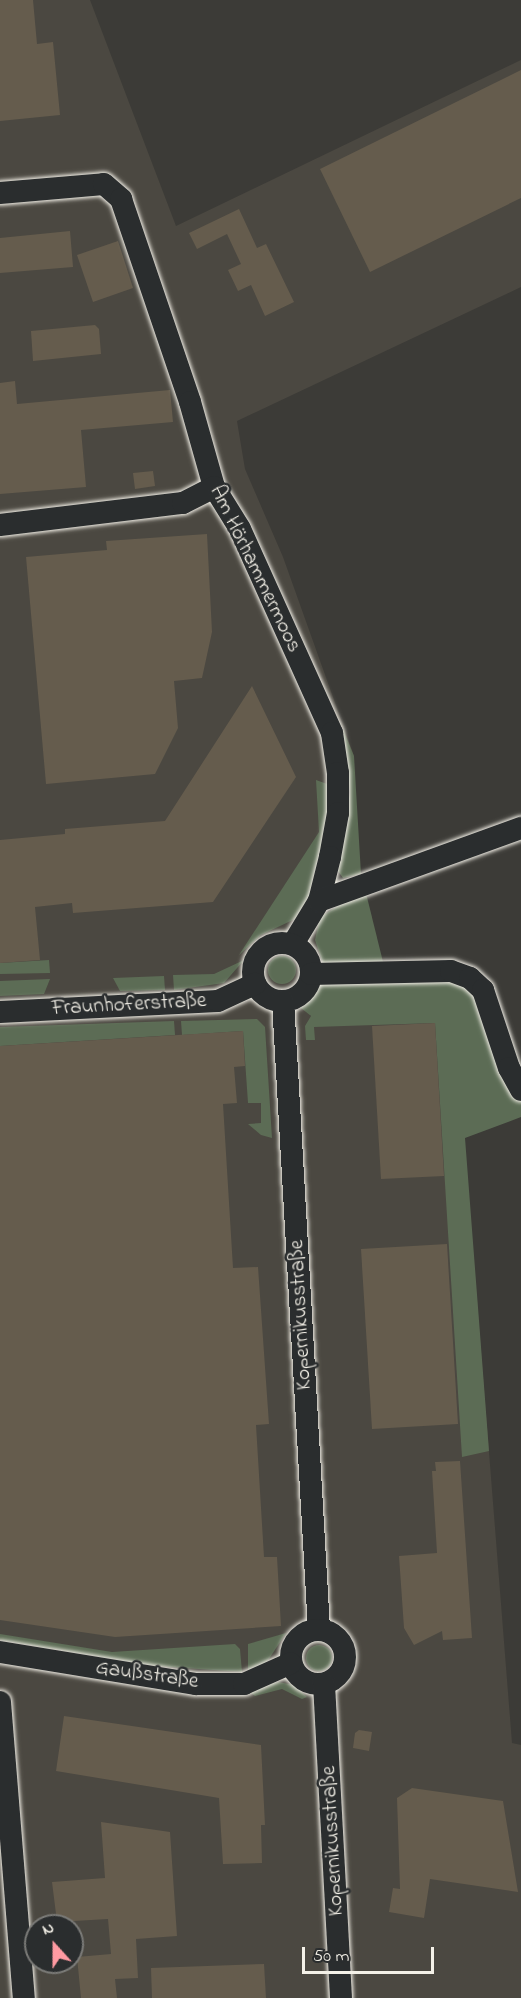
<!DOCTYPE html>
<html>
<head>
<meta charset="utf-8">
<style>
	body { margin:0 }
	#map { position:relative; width:521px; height:1998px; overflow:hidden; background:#3c3b37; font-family:"Indie Flower",sans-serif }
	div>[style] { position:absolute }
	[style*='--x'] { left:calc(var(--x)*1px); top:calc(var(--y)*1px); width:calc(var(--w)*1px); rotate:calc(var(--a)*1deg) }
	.built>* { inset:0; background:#4b4841 }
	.green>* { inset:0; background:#5c6c55 }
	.round { border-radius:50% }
	.building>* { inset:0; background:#655c4d }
	.roads { filter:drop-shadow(0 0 2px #f4f1e8) drop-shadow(0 0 2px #f4f1e8) }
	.minor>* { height:22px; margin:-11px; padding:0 11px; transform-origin:11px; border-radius:11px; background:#2a2d2e }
	.minor>.ring { margin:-11px; padding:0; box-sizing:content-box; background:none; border:22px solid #2a2d2e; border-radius:50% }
	span { translate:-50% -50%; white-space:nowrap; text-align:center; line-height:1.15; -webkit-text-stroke:5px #2a2d2e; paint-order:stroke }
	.street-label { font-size:21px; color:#f4f1e8 }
	.north { position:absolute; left:24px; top:1914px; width:60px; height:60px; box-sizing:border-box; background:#2a2d2e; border:2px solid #7b7b78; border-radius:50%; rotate:339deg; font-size:16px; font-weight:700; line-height:24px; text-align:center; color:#f4f1e8 }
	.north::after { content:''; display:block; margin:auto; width:21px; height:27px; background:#ff9aa2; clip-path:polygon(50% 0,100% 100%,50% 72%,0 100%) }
	.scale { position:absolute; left:302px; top:1947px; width:132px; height:27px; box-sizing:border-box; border:3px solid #f4f1e8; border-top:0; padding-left:8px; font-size:18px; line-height:21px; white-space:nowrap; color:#f4f1e8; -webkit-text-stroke:4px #2a2d2e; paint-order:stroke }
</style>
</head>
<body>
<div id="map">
	<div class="built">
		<div style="clip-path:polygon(evenodd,0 0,90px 0,176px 226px,521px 60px,521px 287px,237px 421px,245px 469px,283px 557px,354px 756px,310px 1016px,454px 1009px,512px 1743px,521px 1745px,521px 1998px,0 1998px,0 0,36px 1926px,72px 1926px,72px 1962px,36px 1962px,36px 1926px)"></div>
	</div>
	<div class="green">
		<div style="clip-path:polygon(343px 729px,354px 756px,361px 874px,343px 878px,338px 871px,350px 792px)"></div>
		<div style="clip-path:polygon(316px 780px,330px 785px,329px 815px,308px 900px,297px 918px,261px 935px,239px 955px,319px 832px)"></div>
		<div style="clip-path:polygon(365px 889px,384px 966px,323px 964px,315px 940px,320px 917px)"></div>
		<div class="round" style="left:268px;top:956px;width:28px;height:28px"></div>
		<div style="clip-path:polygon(49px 960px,50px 973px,0 974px,0 963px)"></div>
		<div style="clip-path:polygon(244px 960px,224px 983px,174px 990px,173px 975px,214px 974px)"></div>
		<div style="clip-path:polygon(164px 976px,165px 990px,120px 991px,113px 978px)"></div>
		<div style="clip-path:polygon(449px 977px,471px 987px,521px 1099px,521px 1117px,465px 1138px,489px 1451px,462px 1457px,435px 1023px,314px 1027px,315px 1040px,306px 1040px,305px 1026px,311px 1016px,301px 1008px,319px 985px,331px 980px)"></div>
		<div style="clip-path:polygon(50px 979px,44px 994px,0 996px,0 981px)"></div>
		<div style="clip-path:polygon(257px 1019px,265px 1027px,272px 1138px,261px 1135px,248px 1124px,261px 1123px,261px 1103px,248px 1103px,243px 1031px,182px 1035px,181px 1021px)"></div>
		<div style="clip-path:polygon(174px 1021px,175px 1035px,0 1046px,0 1027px)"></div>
		<div style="clip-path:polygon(286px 1633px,267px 1662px,248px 1670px,248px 1644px)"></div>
		<div style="clip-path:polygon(0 1634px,112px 1652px,235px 1644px,240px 1649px,242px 1672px,156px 1666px,0 1640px)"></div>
		<div class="round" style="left:306px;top:1645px;width:26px;height:26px"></div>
		<div style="clip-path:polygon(278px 1682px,294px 1685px,307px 1697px,302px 1699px,282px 1689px,255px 1696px,249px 1691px,249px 1688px)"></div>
	</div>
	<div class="building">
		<div style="clip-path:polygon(0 0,33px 0,37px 44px,53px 42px,60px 115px,0 121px)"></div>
		<div style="clip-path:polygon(521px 70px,521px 198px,370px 272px,320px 169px)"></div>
		<div style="clip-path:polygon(239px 209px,257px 248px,266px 244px,294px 302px,265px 316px,251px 285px,238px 291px,228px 270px,241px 264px,227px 234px,197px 249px,189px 233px)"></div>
		<div style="clip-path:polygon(70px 231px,73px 267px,0 273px,0 238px)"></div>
		<div style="clip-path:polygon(118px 241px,133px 288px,93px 302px,77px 255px)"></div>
		<div style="clip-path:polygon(95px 325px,99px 329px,101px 354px,33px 361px,31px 331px)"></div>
		<div style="clip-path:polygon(15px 381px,17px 404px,170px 390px,173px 422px,81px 430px,86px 487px,0 494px,0 383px)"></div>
		<div style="clip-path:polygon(153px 471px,155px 486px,135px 489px,133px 473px)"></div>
		<div style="clip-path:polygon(207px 534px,212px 632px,202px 678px,174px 681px,178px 728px,155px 774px,46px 784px,26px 557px,107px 550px,106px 541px)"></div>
		<div style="clip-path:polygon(252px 686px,296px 777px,213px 902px,73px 913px,72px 903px,35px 907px,40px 960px,0 963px,0 840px,65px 834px,65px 829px,165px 821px)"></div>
		<div style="clip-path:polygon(435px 1023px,444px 1176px,381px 1179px,372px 1026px)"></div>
		<div style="clip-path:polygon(243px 1031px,245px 1066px,234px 1067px,237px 1103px,223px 1104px,233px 1268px,258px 1267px,269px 1424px,256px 1425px,264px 1557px,277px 1557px,281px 1626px,115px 1637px,0 1620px,0 1046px)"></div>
		<div style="clip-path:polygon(447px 1244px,458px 1424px,372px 1429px,361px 1249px)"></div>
		<div style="clip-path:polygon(460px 1461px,472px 1638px,443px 1640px,442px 1631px,414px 1645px,404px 1628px,399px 1556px,437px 1553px,432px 1471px,436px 1471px,435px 1462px)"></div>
		<div style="clip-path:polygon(64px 1716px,261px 1745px,265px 1825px,261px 1825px,262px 1863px,223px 1864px,219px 1798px,56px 1771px)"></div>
		<div style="clip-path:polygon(359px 1730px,372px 1732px,369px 1751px,353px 1748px,355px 1733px)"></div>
		<div style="clip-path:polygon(412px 1788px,503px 1801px,518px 1892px,430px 1879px,424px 1918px,389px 1912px,393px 1888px,400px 1889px,397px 1798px)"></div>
		<div style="clip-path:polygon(101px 1822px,170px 1832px,177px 1936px,136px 1939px,138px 1978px,115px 1979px,117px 1998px,81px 1998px,77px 1957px,111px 1954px,108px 1919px,57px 1922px,52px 1882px,105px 1878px)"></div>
		<div style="clip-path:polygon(264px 1964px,266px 1998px,152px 1998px,151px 1968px)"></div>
	</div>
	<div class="roads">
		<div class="minor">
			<div style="--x:0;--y:193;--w:104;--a:-4.9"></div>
			<div style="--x:104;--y:184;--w:23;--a:41"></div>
			<div style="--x:121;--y:199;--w:214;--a:71.2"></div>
			<div style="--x:190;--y:402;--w:88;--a:74.2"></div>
			<div style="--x:214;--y:487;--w:49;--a:58.2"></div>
			<div style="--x:240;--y:529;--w:224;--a:65.7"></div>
			<div style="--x:332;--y:733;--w:40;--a:81.5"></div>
			<div style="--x:338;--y:773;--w:40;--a:90"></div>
			<div style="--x:338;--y:813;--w:45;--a:100.3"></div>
			<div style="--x:330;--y:857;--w:45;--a:104"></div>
			<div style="--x:319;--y:901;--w:50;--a:121.2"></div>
			<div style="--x:0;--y:525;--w:184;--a:-6.9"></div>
			<div style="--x:183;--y:503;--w:35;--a:-27"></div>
			<div style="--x:319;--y:901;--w:215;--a:-19.9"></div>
			<div class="ring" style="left:253px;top:943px;width:36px;height:36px"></div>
			<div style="--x:311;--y:974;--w:140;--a:-1.2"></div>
			<div style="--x:451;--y:971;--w:20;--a:20"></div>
			<div style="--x:470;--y:978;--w:18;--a:43"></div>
			<div style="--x:483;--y:990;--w:82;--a:71.6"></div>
			<div style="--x:509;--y:1068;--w:25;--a:61"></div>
			<div style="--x:283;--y:1001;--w:630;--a:86.72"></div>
			<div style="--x:0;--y:1012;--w:218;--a:-2.9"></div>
			<div style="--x:218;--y:1001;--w:41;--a:-24.7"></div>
			<div class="ring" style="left:291px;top:1630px;width:32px;height:32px"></div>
			<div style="--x:0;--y:1652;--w:199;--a:9.3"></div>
			<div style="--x:196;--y:1684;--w:48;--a:0"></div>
			<div style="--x:244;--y:1684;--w:51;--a:-24.1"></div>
			<div style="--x:324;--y:1684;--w:314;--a:86.9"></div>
			<div style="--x:0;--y:1702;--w:297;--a:85.4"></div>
		</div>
	</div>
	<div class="street-label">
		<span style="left:255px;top:569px;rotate:64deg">Am Hörhammermoos</span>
		<span style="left:129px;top:1005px;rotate:-3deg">Fraunhoferstraße</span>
		<span style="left:301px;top:1315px;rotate:-93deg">Kopernikusstraße</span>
		<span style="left:147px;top:1675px;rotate:8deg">Gaußstraße</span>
		<span style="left:333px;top:1841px;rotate:-93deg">Kopernikusstraße</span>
	</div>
	<div class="north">N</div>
	<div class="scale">50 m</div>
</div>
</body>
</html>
